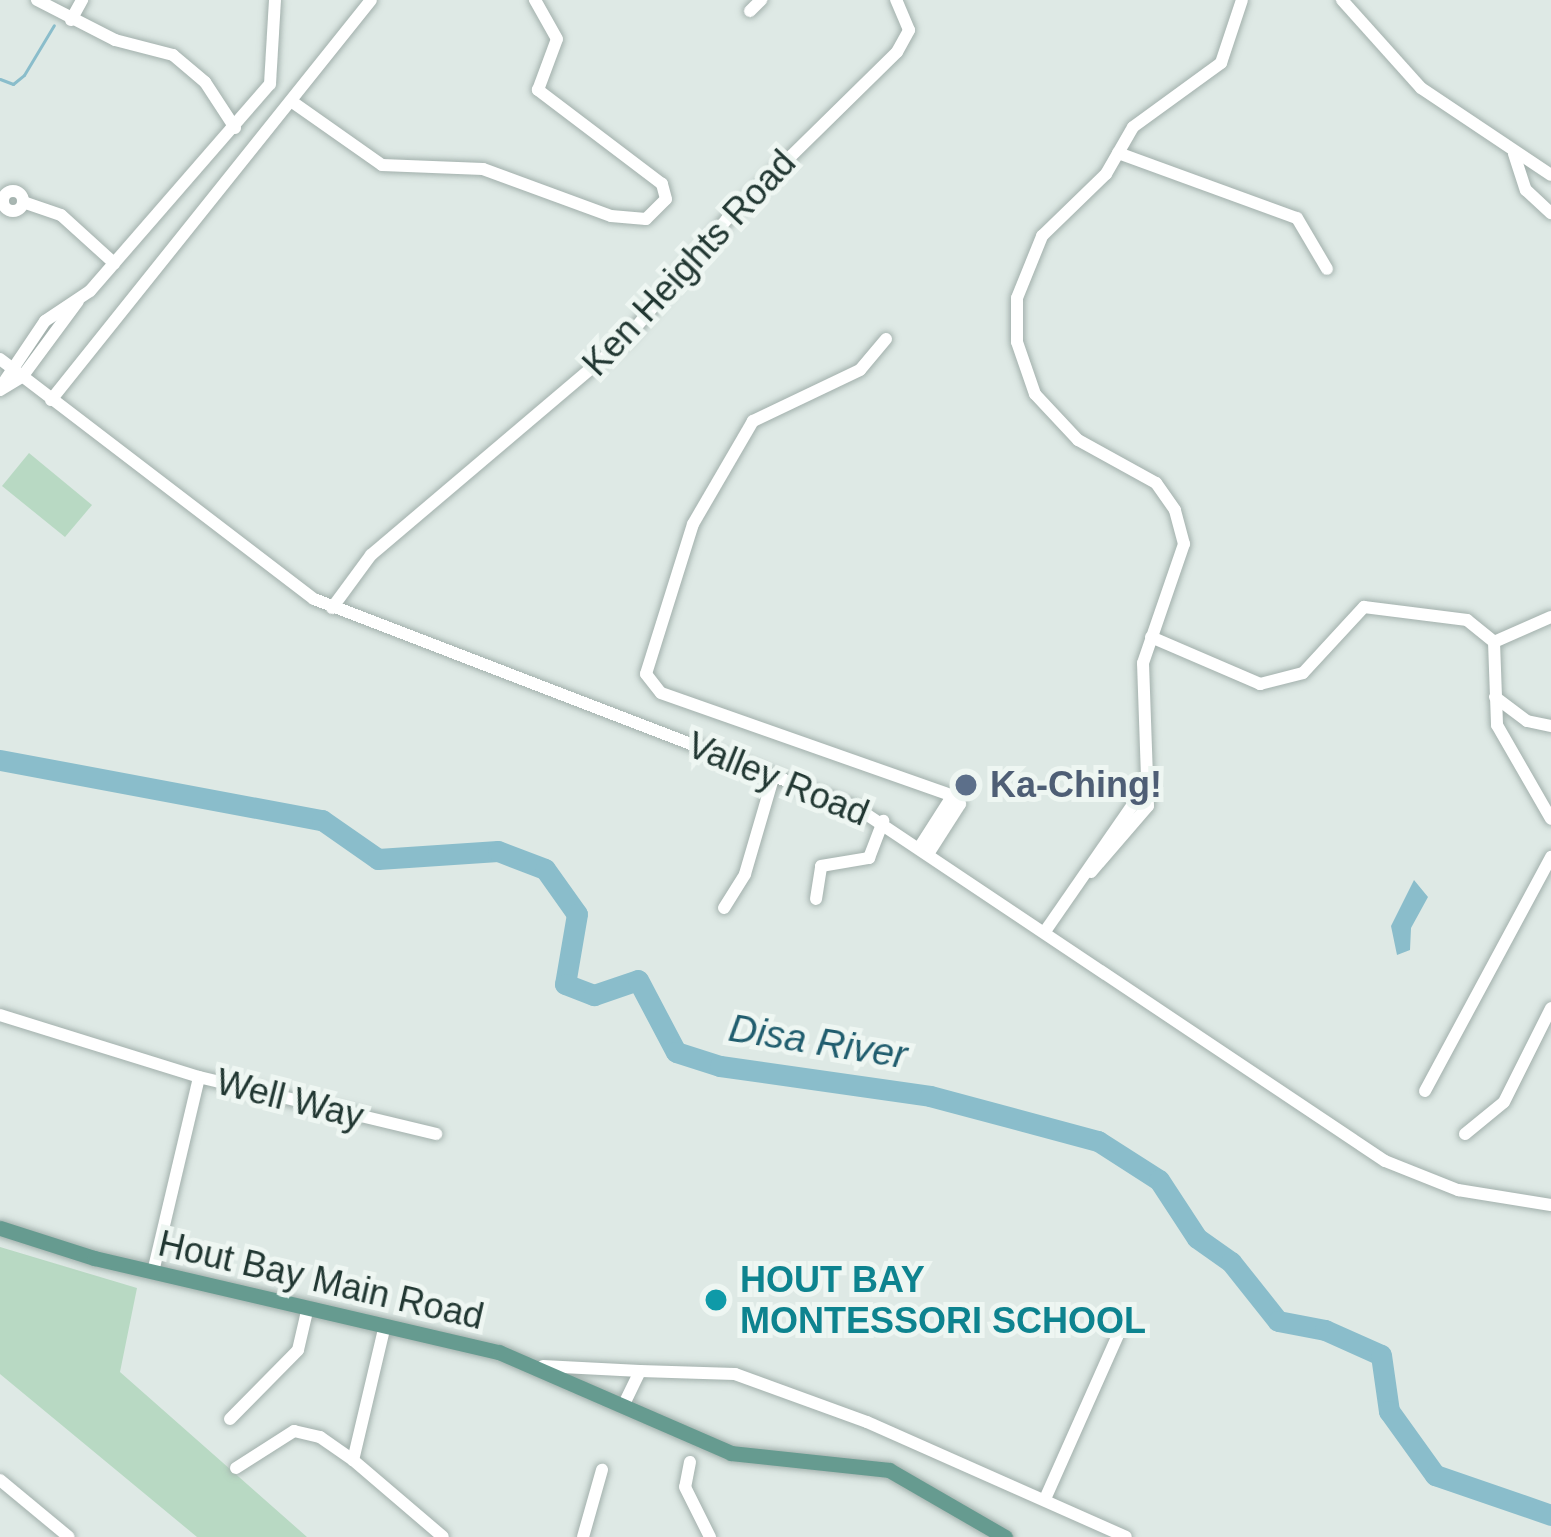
<!DOCTYPE html>
<html>
<head>
<meta charset="utf-8">
<style>
	body { margin:0 }
	#map { position:relative; width:1551px; height:1537px; overflow:hidden; background:#dee9e5; font-family:Arial,sans-serif }
	div>[style] { position:absolute }
	[style*='--x'] { left:calc(var(--x)*1px); top:calc(var(--y)*1px); width:calc(var(--w)*1px); rotate:calc(var(--a)*1deg) }
	.green>* { inset:0; background:#b8d9c3 }
	.water>* { inset:0; background:#8abdcb }
	.stream>* { height:3px; margin:-1.5px; padding:0 1.5px; transform-origin:1.5px; border-radius:1.5px; background:#8abdcb }
	.river>* { height:21px; margin:-10.5px; padding:0 10.5px; transform-origin:10.5px; border-radius:10.5px; background:#8abdcb }
	.roads { filter:drop-shadow(0 0 3px #a2b0ac) drop-shadow(0 0 3px #a2b0ac) }
	.minor>* { height:12px; margin:-6px; padding:0 6px; transform-origin:6px; border-radius:6px; background:#fff }
	.minor>.ring { margin:-6px; padding:0; box-sizing:content-box; background:none; border:12px solid #fff; border-radius:50% }
	.major>* { height:15px; margin:-7.5px; padding:0 7.5px; transform-origin:7.5px; border-radius:7.5px; background:#669b90 }
	.dots>* { width:33px; height:33px; translate:-50% -50%; box-sizing:border-box; border:6px solid #eef6f2; border-radius:50% }
	span { translate:-50% -50%; white-space:nowrap; text-align:center; line-height:1.15; -webkit-text-stroke:10px #eef6f2; paint-order:stroke }
	.street-label { font-size:36px; color:#213732 }
	.service-label { font-size:36px; color:#4e5e75; font-weight:700 }
	.left { translate:0 -50%; text-align:left }
	.culture-label { font-size:36px; color:#0d838f; font-weight:700 }
	.water-label { font-size:39px; color:#205d6e; font-style:italic }
</style>
</head>
<body>
<div id="map">
	<div class="green">
		<div style="clip-path:polygon(29px 453px,92px 505px,65px 537px,2px 486px)"></div>
		<div style="clip-path:polygon(0 1247px,137px 1288px,120px 1372px,307px 1537px,197px 1537px,0 1374px)"></div>
	</div>
	<div class="water">
		<div style="clip-path:polygon(1414px 880px,1428px 897px,1411px 928px,1410px 950px,1397px 955px,1391px 926px)"></div>
	</div>
	<div class="stream">
		<div style="--x:0;--y:79;--w:14;--a:21"></div>
		<div style="--x:13;--y:84;--w:14;--a:-39"></div>
		<div style="--x:24;--y:75;--w:58;--a:-59"></div>
	</div>
	<div class="river">
		<div style="--x:0;--y:760;--w:328;--a:10.6"></div>
		<div style="--x:322;--y:820;--w:68;--a:34.9"></div>
		<div style="--x:378;--y:859;--w:120;--a:-3.8"></div>
		<div style="--x:498;--y:851;--w:50;--a:21"></div>
		<div style="--x:545;--y:869;--w:55;--a:54.6"></div>
		<div style="--x:577;--y:914;--w:71;--a:99.7"></div>
		<div style="--x:565;--y:984;--w:31;--a:21"></div>
		<div style="--x:594;--y:995;--w:46;--a:-18.8"></div>
		<div style="--x:638;--y:980;--w:81;--a:62.2"></div>
		<div style="--x:676;--y:1052;--w:46;--a:17.7"></div>
		<div style="--x:720;--y:1066;--w:212;--a:8.1"></div>
		<div style="--x:930;--y:1096;--w:174;--a:15"></div>
		<div style="--x:1098;--y:1141;--w:72;--a:32.6"></div>
		<div style="--x:1159;--y:1180;--w:69;--a:56.8"></div>
		<div style="--x:1197;--y:1238;--w:42;--a:35.2"></div>
		<div style="--x:1231;--y:1262;--w:75;--a:51.5"></div>
		<div style="--x:1278;--y:1321;--w:48;--a:10.8"></div>
		<div style="--x:1325;--y:1330;--w:61;--a:24.1"></div>
		<div style="--x:1381;--y:1355;--w:57;--a:81.9"></div>
		<div style="--x:1389;--y:1411;--w:79;--a:54.3"></div>
		<div style="--x:1435;--y:1475;--w:123;--a:19"></div>
	</div>
	<div class="roads">
		<div class="minor">
			<div style="--x:37;--y:0;--w:88;--a:27.1"></div>
			<div style="--x:115;--y:40;--w:60;--a:14.5"></div>
			<div style="--x:173;--y:55;--w:42;--a:40.2"></div>
			<div style="--x:205;--y:82;--w:55;--a:56.9"></div>
			<div style="--x:1342;--y:0;--w:118;--a:48.1"></div>
			<div style="--x:1421;--y:88;--w:156;--a:33.8"></div>
			<div style="--x:750;--y:11;--w:16;--a:-45"></div>
			<div style="--x:71;--y:20;--w:23;--a:-61"></div>
			<div style="--x:291;--y:101;--w:111;--a:35.1"></div>
			<div style="--x:382;--y:165;--w:101;--a:2.3"></div>
			<div style="--x:483;--y:169;--w:136;--a:20.2"></div>
			<div style="--x:611;--y:216;--w:35;--a:5"></div>
			<div style="--x:646;--y:219;--w:28;--a:-45"></div>
			<div style="--x:666;--y:199;--w:16;--a:-105"></div>
			<div style="--x:662;--y:184;--w:156;--a:-142.8"></div>
			<div style="--x:538;--y:90;--w:54;--a:-69.6"></div>
			<div style="--x:557;--y:39;--w:45;--a:-119.4"></div>
			<div style="--x:1118;--y:153;--w:190;--a:20"></div>
			<div style="--x:1297;--y:218;--w:59;--a:59.5"></div>
			<div style="--x:1514;--y:154;--w:38;--a:72"></div>
			<div style="--x:1526;--y:190;--w:34;--a:43"></div>
			<div class="ring" style="left:3px;top:191px;width:8px;height:8px"></div>
			<div style="--x:23;--y:202;--w:40;--a:18.9"></div>
			<div style="--x:61;--y:215;--w:72;--a:42.2"></div>
			<div style="--x:886;--y:339;--w:40;--a:130"></div>
			<div style="--x:860;--y:370;--w:119;--a:154.5"></div>
			<div style="--x:753;--y:421;--w:119;--a:120.2"></div>
			<div style="--x:693;--y:524;--w:157;--a:107.4"></div>
			<div style="--x:646;--y:674;--w:24;--a:52"></div>
			<div style="--x:661;--y:693;--w:313;--a:19.4"></div>
			<div style="--x:956;--y:797;--w:8;--a:60"></div>
			<div style="--x:960;--y:804;--w:56;--a:122.6"></div>
			<div style="--x:0;--y:359;--w:395;--a:37.4"></div>
			<div style="--x:314;--y:599;--w:582;--a:21.05"></div>
			<div style="--x:857;--y:808;--w:635;--a:33.77"></div>
			<div style="--x:1385;--y:1161;--w:79;--a:21.7"></div>
			<div style="--x:1458;--y:1190;--w:94;--a:9.2"></div>
			<div style="--x:0;--y:388;--w:81;--a:-56.1"></div>
			<div style="--x:45;--y:321;--w:54;--a:-33.7"></div>
			<div style="--x:90;--y:291;--w:274;--a:-49"></div>
			<div style="--x:270;--y:84;--w:84;--a:-86.6"></div>
			<div style="--x:0;--y:390;--w:26;--a:-31"></div>
			<div style="--x:22;--y:377;--w:94;--a:-53.6"></div>
			<div style="--x:51;--y:400;--w:512;--a:-51.34"></div>
			<div style="--x:332;--y:608;--w:66;--a:-53.7"></div>
			<div style="--x:371;--y:555;--w:334;--a:-40.3"></div>
			<div style="--x:626;--y:339;--w:157;--a:-49.9"></div>
			<div style="--x:727;--y:219;--w:238;--a:-44.5"></div>
			<div style="--x:897;--y:52;--w:25;--a:-61"></div>
			<div style="--x:909;--y:30;--w:33;--a:-113"></div>
			<div style="--x:1151;--y:637;--w:119;--a:23.3"></div>
			<div style="--x:1260;--y:684;--w:44;--a:-14.3"></div>
			<div style="--x:1303;--y:673;--w:90;--a:-47.3"></div>
			<div style="--x:1364;--y:607;--w:104;--a:7.2"></div>
			<div style="--x:1467;--y:620;--w:35;--a:39"></div>
			<div style="--x:1494;--y:642;--w:83;--a:87.9"></div>
			<div style="--x:1497;--y:725;--w:108;--a:60.1"></div>
			<div style="--x:1494;--y:642;--w:62;--a:-23.7"></div>
			<div style="--x:1495;--y:697;--w:40;--a:37"></div>
			<div style="--x:1527;--y:721;--w:25;--a:12"></div>
			<div style="--x:921;--y:845;--w:56;--a:-57.4"></div>
			<div style="--x:1091;--y:872;--w:87;--a:-49.2"></div>
			<div style="--x:1148;--y:806;--w:143;--a:-92"></div>
			<div style="--x:1143;--y:663;--w:126;--a:-71"></div>
			<div style="--x:1184;--y:544;--w:35;--a:-105"></div>
			<div style="--x:1175;--y:510;--w:33;--a:-125"></div>
			<div style="--x:1156;--y:483;--w:89;--a:-151.1"></div>
			<div style="--x:1078;--y:440;--w:63;--a:-133.1"></div>
			<div style="--x:1035;--y:394;--w:55;--a:-109.1"></div>
			<div style="--x:1017;--y:342;--w:44;--a:-90"></div>
			<div style="--x:1017;--y:298;--w:67;--a:-68"></div>
			<div style="--x:1042;--y:236;--w:89;--a:-44.1"></div>
			<div style="--x:1106;--y:174;--w:54;--a:-60.1"></div>
			<div style="--x:1133;--y:127;--w:109;--a:-36"></div>
			<div style="--x:1221;--y:63;--w:66;--a:-71.6"></div>
			<div style="--x:816;--y:899;--w:33;--a:-81"></div>
			<div style="--x:821;--y:866;--w:49;--a:-9.5"></div>
			<div style="--x:869;--y:858;--w:40;--a:-69"></div>
			<div style="--x:724;--y:908;--w:40;--a:-58"></div>
			<div style="--x:745;--y:874;--w:103;--a:-73.7"></div>
			<div style="--x:1046;--y:930;--w:178;--a:-55.3"></div>
			<div style="--x:0;--y:1015;--w:208;--a:17.3"></div>
			<div style="--x:199;--y:1077;--w:244;--a:13.5"></div>
			<div style="--x:1425;--y:1091;--w:266;--a:-61.7"></div>
			<div style="--x:1465;--y:1134;--w:50;--a:-39.4"></div>
			<div style="--x:1504;--y:1102;--w:105;--a:-63.4"></div>
			<div style="--x:153;--y:1272;--w:200;--a:-76.7"></div>
			<div style="--x:385;--y:1325;--w:139;--a:103.3"></div>
			<div style="--x:353;--y:1460;--w:118;--a:40.5"></div>
			<div style="--x:543;--y:1366;--w:97;--a:3"></div>
			<div style="--x:625;--y:1402;--w:34;--a:-64"></div>
			<div style="--x:640;--y:1371;--w:95;--a:1.8"></div>
			<div style="--x:735;--y:1374;--w:140;--a:20"></div>
			<div style="--x:867;--y:1422;--w:283;--a:23.9"></div>
			<div style="--x:230;--y:1419;--w:97;--a:-45.4"></div>
			<div style="--x:298;--y:1350;--w:44;--a:-76.9"></div>
			<div style="--x:690;--y:1462;--w:25;--a:101"></div>
			<div style="--x:685;--y:1487;--w:56;--a:63.4"></div>
			<div style="--x:236;--y:1468;--w:69;--a:-32.5"></div>
			<div style="--x:294;--y:1431;--w:27;--a:13"></div>
			<div style="--x:320;--y:1437;--w:40;--a:34.9"></div>
			<div style="--x:0;--y:1480;--w:89;--a:39.6"></div>
			<div style="--x:1045;--y:1499;--w:180;--a:-66"></div>
			<div style="--x:583;--y:1537;--w:70;--a:-74.2"></div>
		</div>
		<div class="major">
			<div style="--x:0;--y:1228;--w:99;--a:17.7"></div>
			<div style="--x:94;--y:1258;--w:416;--a:13.1"></div>
			<div style="--x:499;--y:1352;--w:253;--a:23.5"></div>
			<div style="--x:731;--y:1453;--w:159;--a:6.1"></div>
			<div style="--x:889;--y:1470;--w:134;--a:30"></div>
		</div>
	</div>
	<div class="dots">
		<div style="left:966px;top:785px;background:#5c6f8a"></div>
		<div style="left:716px;top:1300px;background:#0f9aa8"></div>
	</div>
	<div class="street-label">
		<span style="left:689px;top:263px;rotate:-47deg">Ken Heights Road</span>
		<span style="left:778px;top:779px;rotate:22deg">Valley Road</span>
		<span style="left:290px;top:1099px;rotate:14deg">Well Way</span>
		<span style="left:321px;top:1280px;rotate:13deg">Hout Bay Main Road</span>
	</div>
	<div class="service-label">
		<span class="left" style="left:990px;top:785px">Ka-Ching!</span>
	</div>
	<div class="culture-label">
		<span class="left" style="left:740px;top:1300px">HOUT BAY<br>MONTESSORI SCHOOL</span>
	</div>
	<div class="water-label">
		<span style="left:818px;top:1042px;rotate:9deg">Disa River</span>
	</div>
</div>
</body>
</html>
